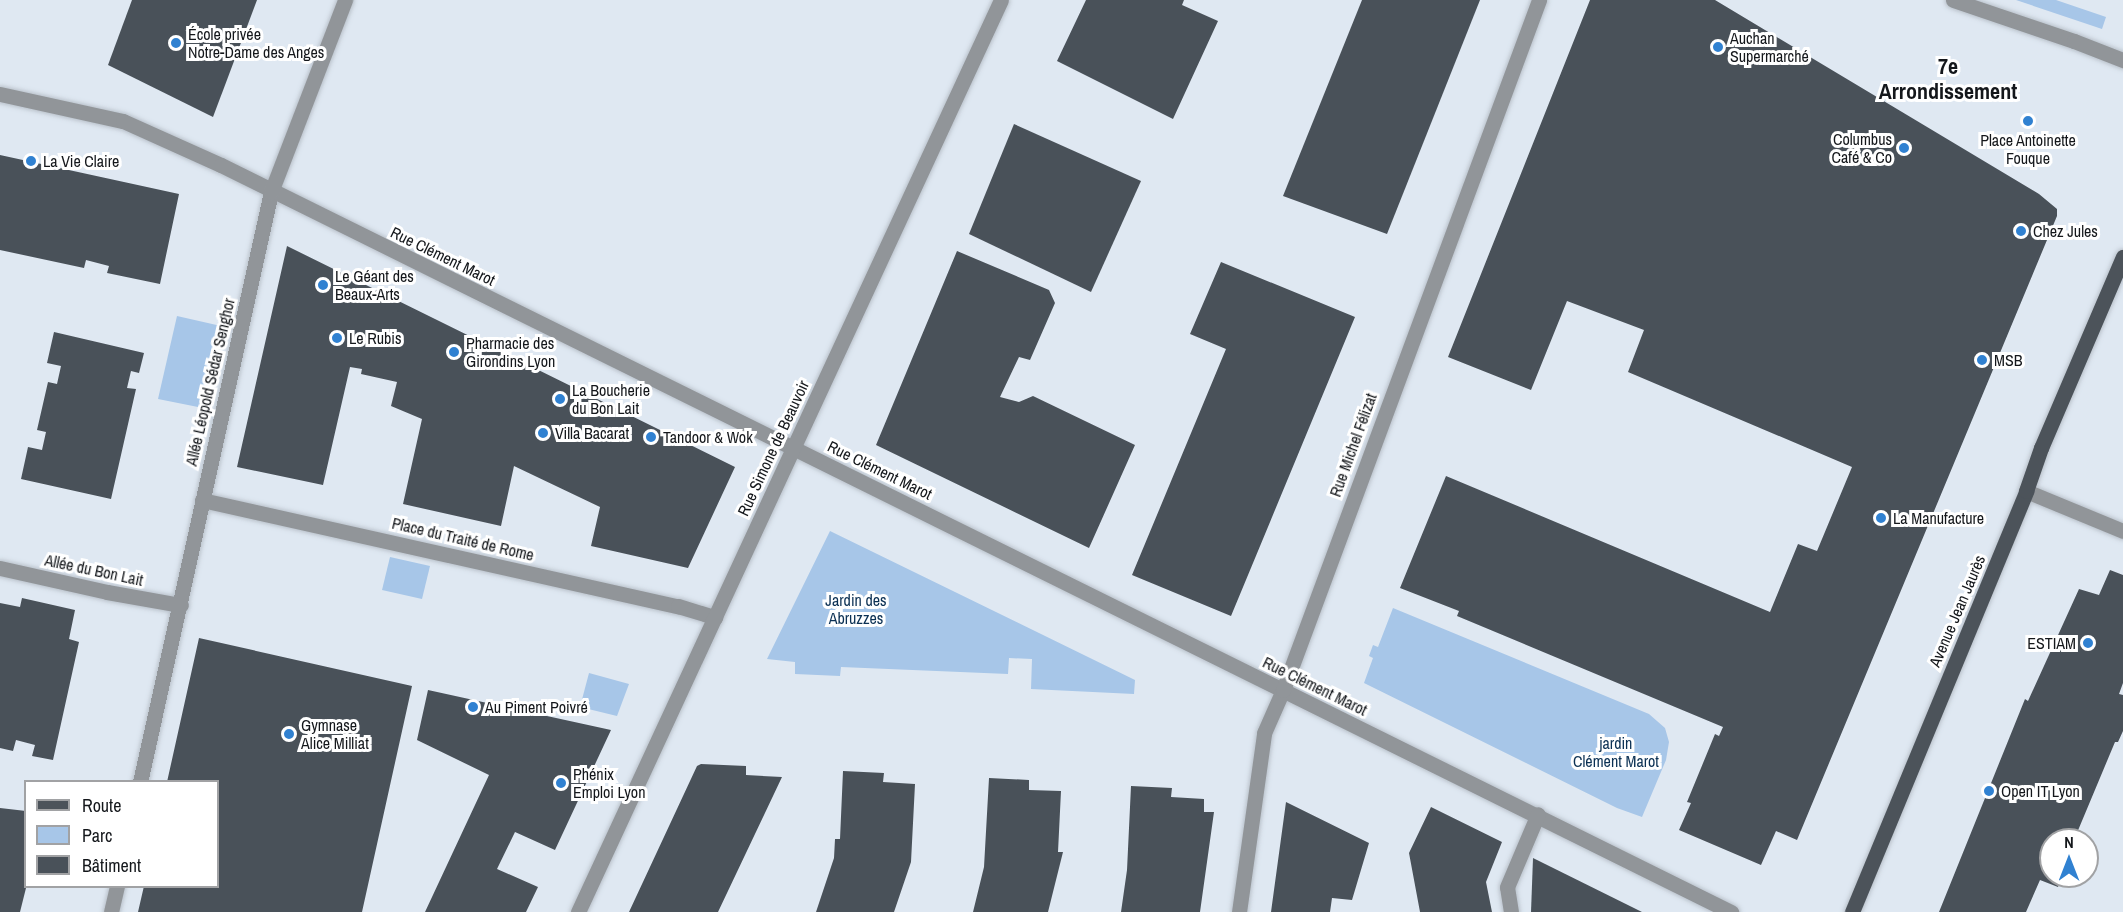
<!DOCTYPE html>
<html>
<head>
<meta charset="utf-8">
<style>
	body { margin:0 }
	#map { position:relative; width:2123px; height:912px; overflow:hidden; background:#dfe8f2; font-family:"Archivo Narrow",sans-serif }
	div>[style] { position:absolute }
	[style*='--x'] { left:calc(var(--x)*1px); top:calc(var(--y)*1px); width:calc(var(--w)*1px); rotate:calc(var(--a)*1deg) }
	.green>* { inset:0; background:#a7c6e8 }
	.building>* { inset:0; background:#495159 }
	.roads { filter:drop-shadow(0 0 2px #bac2cb) drop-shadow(0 0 2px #bac2cb) }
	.minor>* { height:15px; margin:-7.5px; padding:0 7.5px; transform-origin:7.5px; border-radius:7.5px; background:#919599 }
	.major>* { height:15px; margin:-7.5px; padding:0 7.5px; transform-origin:7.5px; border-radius:7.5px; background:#4c535a }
	.dots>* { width:16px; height:16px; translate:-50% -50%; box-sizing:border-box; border:3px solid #fff; border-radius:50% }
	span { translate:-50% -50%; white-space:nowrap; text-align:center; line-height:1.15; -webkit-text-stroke:6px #fff; paint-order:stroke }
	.poi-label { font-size:16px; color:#14171b }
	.left { translate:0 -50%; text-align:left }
	.right { translate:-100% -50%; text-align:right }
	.street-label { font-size:16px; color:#14171b }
	.park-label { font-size:16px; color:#0b3053 }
	.district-label { font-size:22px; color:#14171b; font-weight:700 }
	.legend { position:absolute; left:24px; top:780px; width:195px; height:108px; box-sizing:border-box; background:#fff; border:2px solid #a1a2a4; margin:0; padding:8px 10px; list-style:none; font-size:18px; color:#14171b }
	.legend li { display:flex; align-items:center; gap:12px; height:30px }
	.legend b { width:30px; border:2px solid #a1a2a4 }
	.north { position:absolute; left:2039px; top:828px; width:60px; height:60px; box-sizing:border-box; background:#fff; border:2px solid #a1a2a4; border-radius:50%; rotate:0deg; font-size:16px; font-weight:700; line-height:24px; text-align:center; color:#14171b }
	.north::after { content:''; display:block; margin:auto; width:21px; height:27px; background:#3081d1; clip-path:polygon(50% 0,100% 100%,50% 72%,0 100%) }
</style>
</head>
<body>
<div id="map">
	<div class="green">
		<div style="clip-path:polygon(2016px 0,2056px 0,2106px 17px,2102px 29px)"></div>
		<div style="clip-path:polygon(177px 316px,221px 326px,203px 408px,158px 399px)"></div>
		<div style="clip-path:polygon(830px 531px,1135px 680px,1134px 694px,1031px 689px,1032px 659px,1009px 658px,1008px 674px,841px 667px,840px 676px,795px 674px,795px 662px,767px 659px)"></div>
		<div style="clip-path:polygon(390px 557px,430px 566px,422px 599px,382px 590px)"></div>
		<div style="clip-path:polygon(1393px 608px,1649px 714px,1665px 728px,1669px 742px,1666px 760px,1642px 817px,1617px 808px,1364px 683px,1373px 658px,1369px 656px,1373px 645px,1378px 647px)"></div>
		<div style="clip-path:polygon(589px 673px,629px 684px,617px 716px,580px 707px)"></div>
	</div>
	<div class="building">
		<div style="clip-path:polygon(132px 0,257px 0,213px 117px,108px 65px)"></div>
		<div style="clip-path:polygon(1086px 0,1184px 0,1182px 5px,1218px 21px,1173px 119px,1057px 61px)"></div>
		<div style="clip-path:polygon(1362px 0,1480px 0,1387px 234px,1283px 196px)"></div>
		<div style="clip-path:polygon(1590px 0,1715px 0,2039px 194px,2057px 209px,2057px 216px,1797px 840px,1776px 831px,1761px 865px,1679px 830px,1691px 803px,1687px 802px,1715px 734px,1719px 736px,1723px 727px,1457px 616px,1459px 611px,1400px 588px,1446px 476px,1770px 612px,1798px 544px,1817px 551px,1852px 467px,1628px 372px,1644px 330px,1567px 301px,1531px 390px,1448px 357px)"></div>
		<div style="clip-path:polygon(1014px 124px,1141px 181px,1091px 292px,969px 234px)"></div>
		<div style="clip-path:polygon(0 155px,179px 194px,160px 284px,107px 273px,109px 266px,86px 260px,84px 268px,0 250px)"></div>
		<div style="clip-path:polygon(287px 246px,735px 467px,688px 568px,591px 546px,600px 507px,514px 466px,501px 526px,403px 504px,422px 419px,391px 406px,397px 382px,361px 374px,362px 369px,350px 367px,323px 485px,237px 467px)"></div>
		<div style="clip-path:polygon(957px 251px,1049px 290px,1055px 303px,1030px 360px,1019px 357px,1000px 397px,1019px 402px,1033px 396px,1135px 445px,1089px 548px,876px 445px)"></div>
		<div style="clip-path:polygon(1221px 262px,1355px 317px,1231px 616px,1132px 575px,1226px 349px,1190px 334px)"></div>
		<div style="clip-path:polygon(54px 332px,144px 353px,139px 373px,131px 371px,127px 388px,136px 389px,111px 499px,21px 479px,28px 447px,42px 450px,46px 432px,37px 430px,48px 382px,57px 384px,61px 366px,47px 363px)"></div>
		<div style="clip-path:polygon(2110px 570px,2123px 575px,2123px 683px,2119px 694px,2123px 695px,2123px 731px,2118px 742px,2115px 742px,2074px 840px,2051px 840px,2051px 876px,2062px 876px,2058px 887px,2040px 880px,2026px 912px,1939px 912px,2025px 699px,2028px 701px,2079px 589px,2099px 595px)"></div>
		<div style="clip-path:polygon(22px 598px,75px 610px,69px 639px,79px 642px,53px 760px,32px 756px,35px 745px,16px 740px,13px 751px,0 748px,0 603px,20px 607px)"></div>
		<div style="clip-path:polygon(199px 638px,412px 686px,362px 912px,138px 912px,144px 886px,218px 886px,218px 782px,167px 782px)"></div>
		<div style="clip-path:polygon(428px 690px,611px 730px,555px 850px,515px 832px,497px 869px,538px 887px,526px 912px,425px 912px,489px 775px,417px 740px)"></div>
		<div style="clip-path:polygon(701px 764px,746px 766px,746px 775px,782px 777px,718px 912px,629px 912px,697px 766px)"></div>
		<div style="clip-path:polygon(843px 771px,884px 773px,883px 782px,915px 784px,911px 862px,894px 912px,816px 912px,834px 858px,835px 839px,840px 839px)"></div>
		<div style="clip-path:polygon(989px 778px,1029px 780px,1029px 790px,1061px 791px,1058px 852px,1063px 852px,1048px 912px,973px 912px,984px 867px)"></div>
		<div style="clip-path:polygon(1131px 786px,1172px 788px,1171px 797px,1204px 799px,1204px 812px,1214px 812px,1200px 912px,1121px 912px,1127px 870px)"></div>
		<div style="clip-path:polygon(1286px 802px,1369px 843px,1352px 900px,1332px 898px,1330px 912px,1271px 912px)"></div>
		<div style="clip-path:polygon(1431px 807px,1502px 842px,1486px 882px,1492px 912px,1420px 912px,1409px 853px)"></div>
		<div style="clip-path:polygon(0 808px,26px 811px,26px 888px,20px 912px,0 912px)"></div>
		<div style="clip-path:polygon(1533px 858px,1642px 912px,1531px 912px)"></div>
	</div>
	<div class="roads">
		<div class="minor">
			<div style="--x:1953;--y:0;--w:128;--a:18.7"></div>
			<div style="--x:2074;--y:41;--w:53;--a:21.2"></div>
			<div style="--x:0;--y:94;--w:126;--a:12.4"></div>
			<div style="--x:123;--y:121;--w:107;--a:24.2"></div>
			<div style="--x:221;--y:165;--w:1685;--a:26.32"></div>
			<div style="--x:2026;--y:491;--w:105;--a:22.4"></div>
			<div style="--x:202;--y:500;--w:488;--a:12.6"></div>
			<div style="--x:678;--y:606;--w:39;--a:17"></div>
			<div style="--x:0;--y:568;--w:110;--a:12.6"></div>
			<div style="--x:107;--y:592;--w:75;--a:10"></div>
			<div style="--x:140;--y:782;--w:604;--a:-77.48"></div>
			<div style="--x:271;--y:192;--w:206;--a:-68.9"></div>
			<div style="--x:111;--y:912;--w:27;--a:-77"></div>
			<div style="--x:578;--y:912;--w:1005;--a:-65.12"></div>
			<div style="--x:1239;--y:912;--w:181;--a:-82"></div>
			<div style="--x:1264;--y:733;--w:47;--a:-66.2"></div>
			<div style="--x:1283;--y:690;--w:736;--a:-69.64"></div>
			<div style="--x:1511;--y:912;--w:25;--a:-99"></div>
			<div style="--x:1507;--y:887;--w:79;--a:-67"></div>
		</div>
		<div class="major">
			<div style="--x:1852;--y:912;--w:456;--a:-67.5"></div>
			<div style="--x:2026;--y:491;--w:46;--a:-70.8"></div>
			<div style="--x:2041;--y:448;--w:208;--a:-66.8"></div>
		</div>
	</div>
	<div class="dots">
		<div style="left:176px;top:43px;background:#3081d1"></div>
		<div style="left:1718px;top:47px;background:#3081d1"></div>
		<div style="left:2028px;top:121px;background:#3081d1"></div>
		<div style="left:1904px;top:148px;background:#3081d1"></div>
		<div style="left:31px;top:161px;background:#3081d1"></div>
		<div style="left:2021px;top:231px;background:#3081d1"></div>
		<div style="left:323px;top:285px;background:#3081d1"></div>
		<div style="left:337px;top:338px;background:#3081d1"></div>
		<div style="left:454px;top:352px;background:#3081d1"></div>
		<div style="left:1982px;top:360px;background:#3081d1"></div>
		<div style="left:560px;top:399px;background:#3081d1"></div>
		<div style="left:543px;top:433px;background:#3081d1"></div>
		<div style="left:651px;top:437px;background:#3081d1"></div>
		<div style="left:1881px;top:518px;background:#3081d1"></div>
		<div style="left:2088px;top:643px;background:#3081d1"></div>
		<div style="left:473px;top:707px;background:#3081d1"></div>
		<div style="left:289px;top:734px;background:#3081d1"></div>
		<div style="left:561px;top:783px;background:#3081d1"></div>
		<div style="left:1989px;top:791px;background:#3081d1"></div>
	</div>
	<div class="poi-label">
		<span class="left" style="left:188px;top:43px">École privée<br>Notre-Dame des Anges</span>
		<span class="left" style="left:1730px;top:47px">Auchan<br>Supermarché</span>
		<span class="right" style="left:1892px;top:148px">Columbus<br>Café &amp; Co</span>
		<span style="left:2028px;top:149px">Place Antoinette<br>Fouque</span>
		<span class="left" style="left:43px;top:161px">La Vie Claire</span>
		<span class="left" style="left:2033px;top:231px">Chez Jules</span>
		<span class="left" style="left:335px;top:285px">Le Géant des<br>Beaux-Arts</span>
		<span class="left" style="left:349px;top:338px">Le Rubis</span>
		<span class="left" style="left:466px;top:352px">Pharmacie des<br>Girondins Lyon</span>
		<span class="left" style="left:1994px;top:360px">MSB</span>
		<span class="left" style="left:572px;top:399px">La Boucherie<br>du Bon Lait</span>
		<span class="left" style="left:555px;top:433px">Villa Bacarat</span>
		<span class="left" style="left:663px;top:437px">Tandoor &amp; Wok</span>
		<span class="left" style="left:1893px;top:518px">La Manufacture</span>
		<span class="right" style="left:2076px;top:643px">ESTIAM</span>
		<span class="left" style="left:485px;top:707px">Au Piment Poivré</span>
		<span class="left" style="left:301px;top:734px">Gymnase<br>Alice Milliat</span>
		<span class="left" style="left:573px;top:783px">Phénix<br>Emploi Lyon</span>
		<span class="left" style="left:2001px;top:791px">Open IT Lyon</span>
	</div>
	<div class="street-label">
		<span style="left:443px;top:256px;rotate:26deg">Rue Clément Marot</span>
		<span style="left:210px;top:382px;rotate:-77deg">Allée Léopold Sédar Senghor</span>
		<span style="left:1353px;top:445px;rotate:-70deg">Rue Michel Félizat</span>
		<span style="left:773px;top:448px;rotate:-65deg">Rue Simone de Beauvoir</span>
		<span style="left:880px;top:470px;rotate:26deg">Rue Clément Marot</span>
		<span style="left:463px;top:539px;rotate:13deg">Place du Traité de Rome</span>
		<span style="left:94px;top:570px;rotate:12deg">Allée du Bon Lait</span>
		<span style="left:1957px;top:611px;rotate:-67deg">Avenue Jean Jaurès</span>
		<span style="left:1315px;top:686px;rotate:26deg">Rue Clément Marot</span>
	</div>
	<div class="park-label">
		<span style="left:856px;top:609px">Jardin des<br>Abruzzes</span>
		<span style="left:1616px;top:752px">jardin<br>Clément Marot</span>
	</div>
	<div class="district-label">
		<span style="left:1948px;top:79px">7e<br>Arrondissement</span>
	</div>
	<ul class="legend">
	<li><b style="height:8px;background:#4c535a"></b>Route</li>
	<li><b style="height:16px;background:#a7c6e8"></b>Parc</li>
	<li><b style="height:16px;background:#495159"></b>Bâtiment</li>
	</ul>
	<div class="north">N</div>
</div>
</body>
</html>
